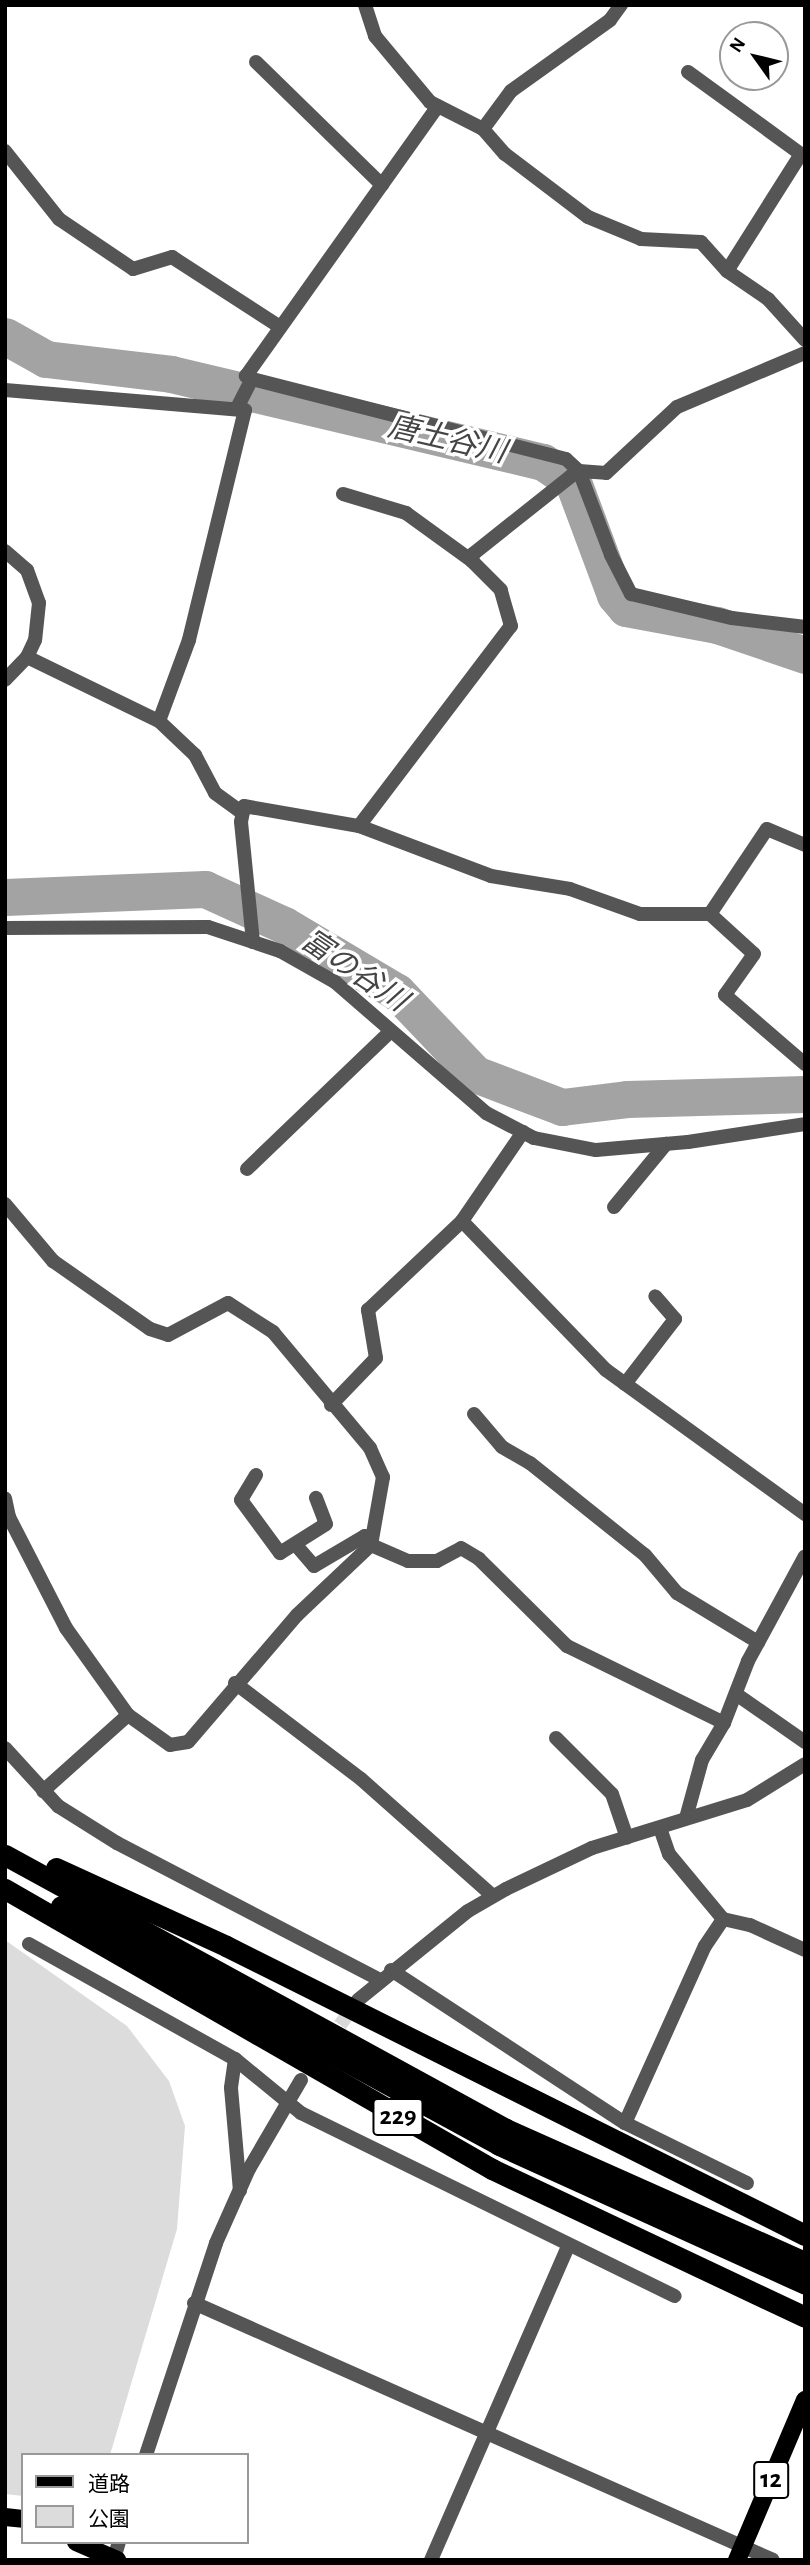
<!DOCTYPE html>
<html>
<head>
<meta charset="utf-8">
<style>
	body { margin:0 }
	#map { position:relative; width:810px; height:2565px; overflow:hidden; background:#fff; font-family:"Alegreya Sans","Noto Sans JP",sans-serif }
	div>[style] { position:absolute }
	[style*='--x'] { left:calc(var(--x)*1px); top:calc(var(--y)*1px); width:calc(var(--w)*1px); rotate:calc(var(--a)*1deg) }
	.green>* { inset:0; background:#dcdcdc }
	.river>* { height:37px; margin:-18.5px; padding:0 18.5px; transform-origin:18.5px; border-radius:18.5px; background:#a3a3a3 }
	.tertiary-tunnel>* { height:14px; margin-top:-7px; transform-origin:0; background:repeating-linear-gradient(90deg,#d9d9d9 0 14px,transparent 0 21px) }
	.minor>* { height:14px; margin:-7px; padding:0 7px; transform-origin:7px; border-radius:7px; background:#555 }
	.tertiary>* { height:14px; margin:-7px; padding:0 7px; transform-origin:7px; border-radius:7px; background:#555 }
	.primary>* { height:18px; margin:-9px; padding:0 9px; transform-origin:9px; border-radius:9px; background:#000 }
	.motorway>* { height:21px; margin:-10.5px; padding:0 10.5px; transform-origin:10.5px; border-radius:10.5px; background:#000 }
	span { translate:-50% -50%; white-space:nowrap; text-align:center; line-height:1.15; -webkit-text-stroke:7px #fff; paint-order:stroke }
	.shield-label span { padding:2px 5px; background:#fff; border:2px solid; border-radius:5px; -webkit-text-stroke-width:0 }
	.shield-label { font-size:26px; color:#000; font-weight:700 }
	.water-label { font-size:30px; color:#444; font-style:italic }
	.frame { position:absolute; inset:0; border:7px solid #000; pointer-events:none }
	.legend { position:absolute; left:21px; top:2453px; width:228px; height:91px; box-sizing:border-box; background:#fff; border:2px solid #999; margin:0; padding:9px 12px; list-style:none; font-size:21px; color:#000 }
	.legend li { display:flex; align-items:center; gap:14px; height:35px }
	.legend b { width:35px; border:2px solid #999 }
	.north { position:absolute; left:719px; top:21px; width:70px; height:70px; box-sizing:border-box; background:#fff; border:2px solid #999; border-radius:50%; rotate:304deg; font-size:19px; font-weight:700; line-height:28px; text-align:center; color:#000 }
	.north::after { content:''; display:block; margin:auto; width:24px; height:32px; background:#000; clip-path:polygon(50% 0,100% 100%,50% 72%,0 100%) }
</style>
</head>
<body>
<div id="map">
	<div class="green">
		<div style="clip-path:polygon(5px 1940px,127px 2026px,169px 2081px,185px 2126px,177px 2229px,110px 2455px,23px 2455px,23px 2496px,5px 2494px)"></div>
	</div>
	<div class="river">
		<div style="--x:5;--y:336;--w:47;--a:29.3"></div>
		<div style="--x:46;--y:359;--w:126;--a:6.8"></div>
		<div style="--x:171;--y:374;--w:382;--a:13.3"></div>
		<div style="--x:543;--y:462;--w:36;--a:34"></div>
		<div style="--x:573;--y:482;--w:121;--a:69.6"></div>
		<div style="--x:615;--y:595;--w:17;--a:50"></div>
		<div style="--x:626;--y:608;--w:93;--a:10.6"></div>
		<div style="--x:717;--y:625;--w:93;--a:18.8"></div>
		<div style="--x:5;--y:897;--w:200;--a:-2.3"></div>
		<div style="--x:205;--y:889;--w:87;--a:24.5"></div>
		<div style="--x:284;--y:925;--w:131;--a:30.7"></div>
		<div style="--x:397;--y:992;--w:113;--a:46.4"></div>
		<div style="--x:475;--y:1074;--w:93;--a:20.8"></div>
		<div style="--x:562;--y:1107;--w:65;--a:-7"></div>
		<div style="--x:627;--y:1099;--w:178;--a:-1.6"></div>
	</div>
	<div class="tertiary-tunnel">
		<div style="--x:328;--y:2042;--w:47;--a:-54.6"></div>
	</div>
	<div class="minor">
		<div style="--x:365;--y:5;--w:33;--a:72"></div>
		<div style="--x:375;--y:36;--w:86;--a:50.2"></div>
		<div style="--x:430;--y:102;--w:59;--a:27"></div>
		<div style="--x:483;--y:129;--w:33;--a:49"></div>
		<div style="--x:505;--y:154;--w:104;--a:37.2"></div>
		<div style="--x:588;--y:217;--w:57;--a:22.5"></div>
		<div style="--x:641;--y:239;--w:60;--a:2.9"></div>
		<div style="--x:701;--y:242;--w:39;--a:48"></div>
		<div style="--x:727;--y:271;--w:50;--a:34.3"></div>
		<div style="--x:768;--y:299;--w:55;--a:47.9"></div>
		<div style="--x:256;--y:62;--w:176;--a:44.3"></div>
		<div style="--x:688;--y:72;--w:140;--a:36"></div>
		<div style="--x:801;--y:154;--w:138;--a:122.3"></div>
		<div style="--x:483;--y:129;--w:47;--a:-53.6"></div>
		<div style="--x:511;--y:91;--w:122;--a:-35.6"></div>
		<div style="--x:610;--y:20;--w:19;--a:-54"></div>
		<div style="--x:5;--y:151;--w:87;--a:51.5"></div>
		<div style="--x:59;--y:219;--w:89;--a:34"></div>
		<div style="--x:133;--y:269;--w:41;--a:-17.1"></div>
		<div style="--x:172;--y:257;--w:129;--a:32.9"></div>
		<div style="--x:252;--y:379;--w:324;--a:14.3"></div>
		<div style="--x:566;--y:459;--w:18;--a:43"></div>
		<div style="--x:579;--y:471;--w:90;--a:69.1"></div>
		<div style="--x:611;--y:555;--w:44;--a:62.9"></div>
		<div style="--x:631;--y:594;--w:104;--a:13.4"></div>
		<div style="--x:732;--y:618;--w:74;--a:7"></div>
		<div style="--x:5;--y:390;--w:241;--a:4.8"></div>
		<div style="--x:245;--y:410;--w:237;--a:103.7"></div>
		<div style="--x:189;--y:640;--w:86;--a:110.3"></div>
		<div style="--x:159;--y:721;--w:50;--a:43.4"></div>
		<div style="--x:195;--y:755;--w:43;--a:62.2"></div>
		<div style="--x:215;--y:793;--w:34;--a:36"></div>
		<div style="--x:237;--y:408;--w:33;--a:-63"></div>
		<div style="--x:252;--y:379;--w:7;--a:-153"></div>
		<div style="--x:246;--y:376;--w:331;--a:-54.6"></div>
		<div style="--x:343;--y:494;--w:66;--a:16.8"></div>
		<div style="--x:406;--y:513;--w:82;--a:36"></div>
		<div style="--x:5;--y:551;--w:29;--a:41"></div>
		<div style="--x:27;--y:570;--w:35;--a:70"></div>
		<div style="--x:39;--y:603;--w:37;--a:96"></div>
		<div style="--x:35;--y:640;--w:19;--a:115"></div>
		<div style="--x:27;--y:657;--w:147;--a:25.9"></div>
		<div style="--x:5;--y:680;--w:32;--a:-46"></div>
		<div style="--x:359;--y:826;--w:251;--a:-52.8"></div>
		<div style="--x:511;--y:626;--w:37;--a:-106"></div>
		<div style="--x:501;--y:590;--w:41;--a:-135"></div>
		<div style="--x:472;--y:561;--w:7;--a:-82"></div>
		<div style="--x:473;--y:554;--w:125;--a:-38.5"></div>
		<div style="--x:571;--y:476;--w:9;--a:-32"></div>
		<div style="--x:579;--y:471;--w:27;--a:4"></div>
		<div style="--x:606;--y:473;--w:97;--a:-42.9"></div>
		<div style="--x:677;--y:407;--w:139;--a:-22.9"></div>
		<div style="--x:710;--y:914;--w:59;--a:42.3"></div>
		<div style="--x:754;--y:954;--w:50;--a:125.3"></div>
		<div style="--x:725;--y:995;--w:106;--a:40.8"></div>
		<div style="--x:5;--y:928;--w:203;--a:-0.3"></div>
		<div style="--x:208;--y:927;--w:76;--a:18.4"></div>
		<div style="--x:280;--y:951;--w:63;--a:29.4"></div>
		<div style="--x:335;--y:982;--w:200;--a:40.9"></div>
		<div style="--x:486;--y:1113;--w:54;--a:27.5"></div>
		<div style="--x:534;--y:1138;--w:63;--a:11"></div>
		<div style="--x:596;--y:1150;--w:92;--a:-5"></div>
		<div style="--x:688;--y:1142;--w:118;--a:-8.7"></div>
		<div style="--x:253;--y:942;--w:121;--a:-95.7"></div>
		<div style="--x:241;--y:822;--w:16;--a:-79"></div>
		<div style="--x:244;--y:806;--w:117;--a:9.9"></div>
		<div style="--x:359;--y:826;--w:141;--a:20.7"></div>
		<div style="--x:491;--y:876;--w:80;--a:9.3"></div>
		<div style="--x:570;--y:889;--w:74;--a:19.7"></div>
		<div style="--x:640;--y:914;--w:70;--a:0"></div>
		<div style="--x:710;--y:914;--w:102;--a:-56.2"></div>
		<div style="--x:767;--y:829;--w:41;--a:22.8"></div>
		<div style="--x:247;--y:1169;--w:197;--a:-43.8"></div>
		<div style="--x:5;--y:1204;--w:75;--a:49.9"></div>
		<div style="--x:53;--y:1261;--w:118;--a:35"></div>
		<div style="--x:150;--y:1329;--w:19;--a:18"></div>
		<div style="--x:168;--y:1335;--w:68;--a:-28.1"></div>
		<div style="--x:228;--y:1303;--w:54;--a:32.8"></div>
		<div style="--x:273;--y:1332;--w:151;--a:50.1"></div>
		<div style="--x:370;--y:1448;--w:32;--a:66"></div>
		<div style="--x:383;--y:1477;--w:69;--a:100"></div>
		<div style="--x:371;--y:1545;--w:102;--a:136.6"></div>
		<div style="--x:297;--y:1615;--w:167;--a:130.6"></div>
		<div style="--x:188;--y:1742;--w:18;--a:171"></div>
		<div style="--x:170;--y:1745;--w:52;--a:-144.5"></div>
		<div style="--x:128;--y:1715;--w:107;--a:-125.5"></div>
		<div style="--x:66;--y:1628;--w:125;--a:-117.2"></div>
		<div style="--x:9;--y:1517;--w:19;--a:-102"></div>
		<div style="--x:614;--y:1207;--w:82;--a:-50.5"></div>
		<div style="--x:462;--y:1221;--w:207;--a:46"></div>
		<div style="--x:606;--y:1370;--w:246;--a:35.9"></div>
		<div style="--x:625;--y:1384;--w:82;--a:-52.4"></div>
		<div style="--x:675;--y:1319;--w:30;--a:-131"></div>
		<div style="--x:331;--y:1405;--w:65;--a:-46.2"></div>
		<div style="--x:376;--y:1358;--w:49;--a:-99.5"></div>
		<div style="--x:368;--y:1310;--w:129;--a:-43.4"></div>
		<div style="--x:462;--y:1221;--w:108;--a:-55.6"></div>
		<div style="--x:474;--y:1414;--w:43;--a:49.7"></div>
		<div style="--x:502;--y:1447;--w:32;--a:30"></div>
		<div style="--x:530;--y:1463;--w:147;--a:38.7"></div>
		<div style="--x:645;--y:1555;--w:50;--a:49.9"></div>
		<div style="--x:677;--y:1593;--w:95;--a:31.2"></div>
		<div style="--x:256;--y:1475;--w:29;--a:121"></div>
		<div style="--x:241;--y:1500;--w:66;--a:53.7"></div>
		<div style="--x:280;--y:1553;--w:54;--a:-32.2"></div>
		<div style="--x:326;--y:1524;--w:28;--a:-111"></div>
		<div style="--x:295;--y:1544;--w:29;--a:49"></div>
		<div style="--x:314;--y:1566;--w:59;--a:-30.5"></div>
		<div style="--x:365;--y:1536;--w:11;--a:56"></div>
		<div style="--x:371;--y:1545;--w:40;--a:23.4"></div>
		<div style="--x:408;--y:1561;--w:29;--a:0"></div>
		<div style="--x:437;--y:1561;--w:27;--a:-28"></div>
		<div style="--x:461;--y:1548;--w:21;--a:31"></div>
		<div style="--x:479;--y:1559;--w:124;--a:44.7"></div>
		<div style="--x:567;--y:1646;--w:175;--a:26.1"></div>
		<div style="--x:235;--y:1683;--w:158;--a:37.3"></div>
		<div style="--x:361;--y:1779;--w:176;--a:41.6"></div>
		<div style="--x:736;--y:1694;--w:84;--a:34.8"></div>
		<div style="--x:556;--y:1738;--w:79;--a:45"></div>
		<div style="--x:612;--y:1794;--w:46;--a:71.2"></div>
		<div style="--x:43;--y:1791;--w:114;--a:-41.8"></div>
		<div style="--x:686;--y:1818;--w:60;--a:-74.6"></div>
		<div style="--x:702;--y:1760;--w:43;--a:-59.3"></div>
		<div style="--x:724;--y:1723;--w:66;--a:-68.8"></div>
		<div style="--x:748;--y:1661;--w:119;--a:-61.5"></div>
		<div style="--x:660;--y:1828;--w:28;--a:71"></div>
		<div style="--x:669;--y:1854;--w:85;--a:50.3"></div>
		<div style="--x:723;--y:1919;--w:28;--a:13"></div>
		<div style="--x:750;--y:1925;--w:60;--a:24.4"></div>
		<div style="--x:29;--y:1944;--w:236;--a:29.2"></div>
		<div style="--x:235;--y:2059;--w:29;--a:98"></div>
		<div style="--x:231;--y:2088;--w:103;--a:85"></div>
		<div style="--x:391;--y:1970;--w:280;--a:33.2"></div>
		<div style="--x:625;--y:2123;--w:136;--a:26.2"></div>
		<div style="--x:235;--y:2059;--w:85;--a:39.3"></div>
		<div style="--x:301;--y:2113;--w:416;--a:26.1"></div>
		<div style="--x:625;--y:2123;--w:194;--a:-65.7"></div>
		<div style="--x:705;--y:1946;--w:32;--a:-56"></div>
		<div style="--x:194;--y:2303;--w:633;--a:23.93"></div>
		<div style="--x:431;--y:2560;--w:342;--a:-66.4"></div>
	</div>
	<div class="tertiary">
		<div style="--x:5;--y:1748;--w:79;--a:47.6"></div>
		<div style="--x:58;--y:1806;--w:70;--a:32.1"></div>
		<div style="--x:117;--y:1843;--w:297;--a:27.5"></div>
		<div style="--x:358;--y:2000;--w:141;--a:-39"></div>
		<div style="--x:468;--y:1911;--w:44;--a:-30.1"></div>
		<div style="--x:506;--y:1889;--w:95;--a:-25.5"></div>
		<div style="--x:592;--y:1848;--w:162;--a:-17.2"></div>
		<div style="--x:747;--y:1800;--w:68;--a:-31.8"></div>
		<div style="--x:146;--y:2455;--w:223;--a:-71.7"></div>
		<div style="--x:216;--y:2243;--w:81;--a:-66"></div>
		<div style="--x:249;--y:2169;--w:103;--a:-59.7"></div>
		<div style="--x:114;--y:2559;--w:18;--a:-74"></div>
	</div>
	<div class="primary">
		<div style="--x:5;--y:2517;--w:18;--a:6"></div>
		<div style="--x:76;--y:2542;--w:45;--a:23.7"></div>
		<div style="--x:737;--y:2560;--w:174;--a:-67"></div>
	</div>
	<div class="motorway">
		<div style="--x:5;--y:1855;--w:571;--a:28.67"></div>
		<div style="--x:506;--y:2129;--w:327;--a:24"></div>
		<div style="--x:56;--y:1868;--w:187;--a:24.6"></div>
		<div style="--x:226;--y:1946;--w:647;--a:26.53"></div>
		<div style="--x:5;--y:1889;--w:562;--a:29.9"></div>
		<div style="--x:492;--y:2169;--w:346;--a:25.3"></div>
		<div style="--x:61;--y:1906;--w:499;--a:28.6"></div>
		<div style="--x:499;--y:2145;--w:336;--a:24.4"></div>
	</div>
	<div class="shield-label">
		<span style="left:398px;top:2117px">229</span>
		<span style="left:771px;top:2480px">12</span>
	</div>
	<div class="water-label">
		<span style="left:447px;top:440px;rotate:13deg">唐土谷川</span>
		<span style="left:354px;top:971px;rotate:34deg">富の谷川</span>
	</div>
	<div class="frame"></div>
	<ul class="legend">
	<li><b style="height:9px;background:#000"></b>道路</li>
	<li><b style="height:19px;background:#dcdcdc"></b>公園</li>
	</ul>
	<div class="north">N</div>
</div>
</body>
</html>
